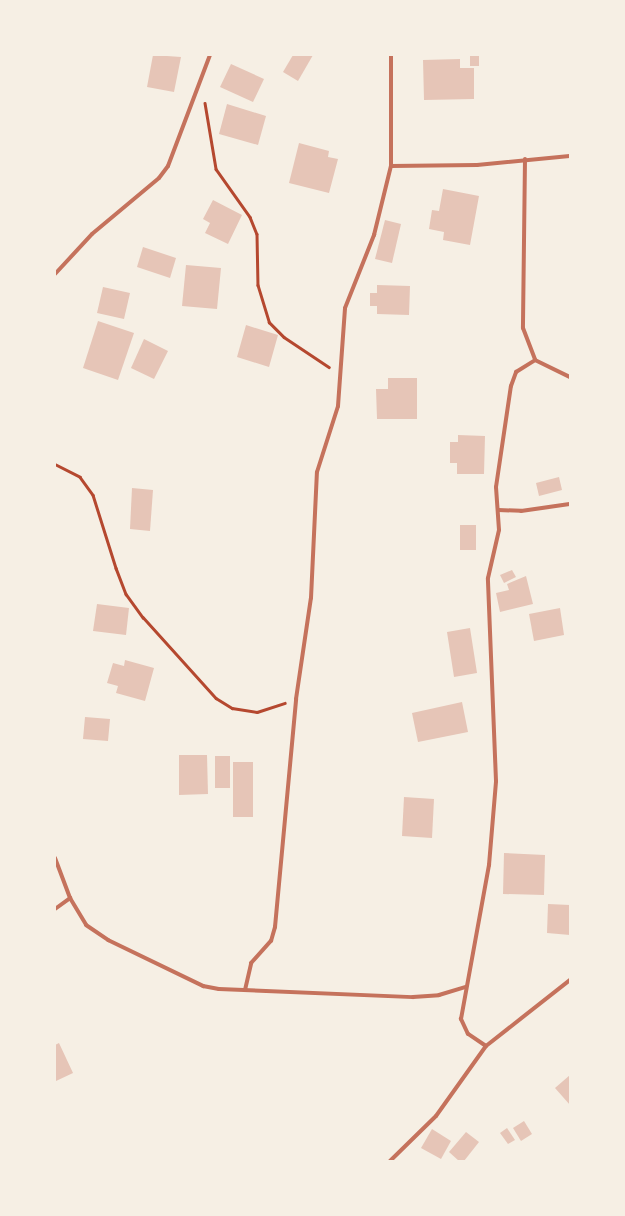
<!DOCTYPE html>
<html>
<head>
<meta charset="utf-8">
<style>
	body { margin:0 }
	#map { position:relative; width:625px; height:1216px; overflow:hidden; background:#f6efe4; font-family:"Space Grotesk",sans-serif }
	div>[style] { position:absolute }
	[style*='--x'] { left:calc(var(--x)*1px); top:calc(var(--y)*1px); width:calc(var(--w)*1px); rotate:calc(var(--a)*1deg) }
	.building>* { inset:0; background:#e6c5b7 }
	.path>* { height:2.5px; margin:-1.25px; padding:0 1.25px; transform-origin:1.25px; border-radius:1.25px; background:#b5482f }
	.minor>* { height:4px; margin:-2px; padding:0 2px; transform-origin:2px; border-radius:2px; background:#c5725c }
	span { translate:-50% -50%; white-space:nowrap; text-align:center; line-height:1.15; -webkit-text-stroke:4px #f6efe4; paint-order:stroke }
	.frame { position:absolute; inset:0; border:56px solid #f6efe4; pointer-events:none }
</style>
</head>
<body>
<div id="map">
	<div class="building">
		<div style="clip-path:polygon(153px 55px,181px 57px,174px 92px,147px 87px)"></div>
		<div style="clip-path:polygon(293px 55px,313px 55px,298px 81px,283px 72px)"></div>
		<div style="clip-path:polygon(470px 55px,479px 55px,479px 66px,470px 66px)"></div>
		<div style="clip-path:polygon(460px 59px,460px 68px,474px 68px,474px 99px,424px 100px,423px 60px)"></div>
		<div style="clip-path:polygon(231px 64px,264px 79px,253px 102px,220px 87px)"></div>
		<div style="clip-path:polygon(227px 104px,266px 116px,258px 145px,219px 134px)"></div>
		<div style="clip-path:polygon(299px 143px,329px 151px,328px 157px,338px 159px,329px 193px,289px 183px)"></div>
		<div style="clip-path:polygon(443px 189px,479px 196px,470px 245px,443px 240px,444px 232px,429px 229px,432px 210px,439px 211px)"></div>
		<div style="clip-path:polygon(213px 200px,242px 215px,228px 244px,205px 233px,210px 223px,203px 219px)"></div>
		<div style="clip-path:polygon(385px 220px,401px 224px,392px 263px,375px 259px)"></div>
		<div style="clip-path:polygon(143px 247px,176px 258px,170px 278px,137px 267px)"></div>
		<div style="clip-path:polygon(186px 265px,221px 268px,217px 309px,182px 306px)"></div>
		<div style="clip-path:polygon(377px 285px,410px 286px,409px 315px,377px 314px,377px 306px,370px 306px,370px 293px,377px 293px)"></div>
		<div style="clip-path:polygon(103px 287px,130px 293px,124px 319px,97px 313px)"></div>
		<div style="clip-path:polygon(98px 321px,134px 333px,118px 380px,83px 368px)"></div>
		<div style="clip-path:polygon(246px 325px,278px 335px,269px 367px,237px 357px)"></div>
		<div style="clip-path:polygon(144px 339px,168px 351px,154px 379px,131px 368px)"></div>
		<div style="clip-path:polygon(388px 378px,417px 378px,417px 419px,377px 419px,376px 389px,388px 389px)"></div>
		<div style="clip-path:polygon(458px 435px,485px 436px,484px 474px,457px 474px,457px 463px,450px 463px,450px 442px,458px 442px)"></div>
		<div style="clip-path:polygon(559px 477px,562px 490px,539px 496px,536px 483px)"></div>
		<div style="clip-path:polygon(132px 488px,153px 490px,150px 531px,130px 529px)"></div>
		<div style="clip-path:polygon(460px 525px,476px 525px,476px 550px,460px 550px)"></div>
		<div style="clip-path:polygon(512px 570px,516px 577px,504px 583px,500px 575px)"></div>
		<div style="clip-path:polygon(526px 576px,533px 604px,500px 612px,496px 593px,509px 590px,507px 584px)"></div>
		<div style="clip-path:polygon(97px 604px,129px 608px,126px 635px,93px 631px)"></div>
		<div style="clip-path:polygon(560px 608px,564px 635px,534px 641px,529px 614px)"></div>
		<div style="clip-path:polygon(470px 628px,477px 673px,454px 677px,447px 632px)"></div>
		<div style="clip-path:polygon(125px 660px,154px 668px,145px 701px,116px 693px,118px 686px,107px 683px,113px 663px,124px 666px)"></div>
		<div style="clip-path:polygon(462px 702px,468px 732px,418px 742px,412px 713px)"></div>
		<div style="clip-path:polygon(85px 717px,110px 719px,108px 741px,83px 739px)"></div>
		<div style="clip-path:polygon(179px 755px,207px 755px,208px 794px,179px 795px)"></div>
		<div style="clip-path:polygon(215px 756px,230px 756px,230px 788px,215px 788px)"></div>
		<div style="clip-path:polygon(233px 762px,253px 762px,253px 817px,233px 817px)"></div>
		<div style="clip-path:polygon(404px 797px,434px 799px,432px 838px,402px 836px)"></div>
		<div style="clip-path:polygon(504px 853px,545px 855px,544px 895px,503px 894px)"></div>
		<div style="clip-path:polygon(548px 904px,570px 905px,570px 935px,547px 933px)"></div>
		<div style="clip-path:polygon(59px 1043px,73px 1073px,56px 1081px,55px 1045px)"></div>
		<div style="clip-path:polygon(570px 1075px,570px 1105px,555px 1088px)"></div>
		<div style="clip-path:polygon(524px 1121px,532px 1134px,521px 1141px,513px 1128px)"></div>
		<div style="clip-path:polygon(507px 1128px,515px 1140px,508px 1144px,500px 1133px)"></div>
		<div style="clip-path:polygon(432px 1129px,451px 1141px,441px 1159px,421px 1148px)"></div>
		<div style="clip-path:polygon(466px 1132px,479px 1142px,464px 1161px,459px 1161px,449px 1152px)"></div>
	</div>
	<div class="path">
		<div style="--x:205;--y:103;--w:67;--a:80.5"></div>
		<div style="--x:216;--y:169;--w:59;--a:54.7"></div>
		<div style="--x:250;--y:217;--w:18;--a:68"></div>
		<div style="--x:257;--y:234;--w:51;--a:88.9"></div>
		<div style="--x:258;--y:285;--w:39;--a:73"></div>
		<div style="--x:269;--y:322;--w:21;--a:45"></div>
		<div style="--x:284;--y:337;--w:54;--a:33.7"></div>
		<div style="--x:55;--y:464;--w:28;--a:27"></div>
		<div style="--x:80;--y:477;--w:22;--a:54"></div>
		<div style="--x:93;--y:495;--w:77;--a:72.5"></div>
		<div style="--x:116;--y:568;--w:28;--a:69"></div>
		<div style="--x:126;--y:594;--w:29;--a:54"></div>
		<div style="--x:143;--y:617;--w:109;--a:48"></div>
		<div style="--x:216;--y:698;--w:19;--a:32"></div>
		<div style="--x:232;--y:708;--w:25;--a:9"></div>
		<div style="--x:257;--y:712;--w:29;--a:-18"></div>
	</div>
	<div class="minor">
		<div style="--x:525;--y:159;--w:169;--a:90.7"></div>
		<div style="--x:523;--y:328;--w:34;--a:69"></div>
		<div style="--x:535;--y:360;--w:39;--a:26"></div>
		<div style="--x:391;--y:166;--w:86;--a:-0.7"></div>
		<div style="--x:477;--y:165;--w:93;--a:-5.5"></div>
		<div style="--x:55;--y:274;--w:54;--a:-47.2"></div>
		<div style="--x:92;--y:234;--w:87;--a:-39.9"></div>
		<div style="--x:159;--y:178;--w:15;--a:-53"></div>
		<div style="--x:168;--y:166;--w:119;--a:-69.3"></div>
		<div style="--x:498;--y:510;--w:23;--a:2"></div>
		<div style="--x:521;--y:511;--w:49;--a:-8.1"></div>
		<div style="--x:55;--y:858;--w:43;--a:69.4"></div>
		<div style="--x:70;--y:898;--w:31;--a:59"></div>
		<div style="--x:86;--y:925;--w:27;--a:34"></div>
		<div style="--x:108;--y:940;--w:106;--a:25.8"></div>
		<div style="--x:203;--y:986;--w:16;--a:11"></div>
		<div style="--x:219;--y:989;--w:194;--a:2.4"></div>
		<div style="--x:413;--y:997;--w:26;--a:-4"></div>
		<div style="--x:439;--y:995;--w:28;--a:-17"></div>
		<div style="--x:55;--y:909;--w:19;--a:-36"></div>
		<div style="--x:245;--y:990;--w:28;--a:-77"></div>
		<div style="--x:251;--y:963;--w:30;--a:-48"></div>
		<div style="--x:271;--y:941;--w:15;--a:-74"></div>
		<div style="--x:275;--y:927;--w:229;--a:-84.7"></div>
		<div style="--x:296;--y:699;--w:102;--a:-81.6"></div>
		<div style="--x:311;--y:598;--w:126;--a:-87.3"></div>
		<div style="--x:317;--y:472;--w:69;--a:-72.3"></div>
		<div style="--x:338;--y:406;--w:98;--a:-85.9"></div>
		<div style="--x:345;--y:308;--w:79;--a:-68.3"></div>
		<div style="--x:374;--y:235;--w:71;--a:-76.2"></div>
		<div style="--x:391;--y:166;--w:111;--a:-90"></div>
		<div style="--x:486;--y:1046;--w:22;--a:-146"></div>
		<div style="--x:468;--y:1034;--w:17;--a:-115"></div>
		<div style="--x:461;--y:1019;--w:157;--a:-79.7"></div>
		<div style="--x:489;--y:865;--w:84;--a:-85.2"></div>
		<div style="--x:496;--y:781;--w:203;--a:-92.3"></div>
		<div style="--x:488;--y:578;--w:49;--a:-77.1"></div>
		<div style="--x:499;--y:530;--w:43;--a:-94"></div>
		<div style="--x:496;--y:487;--w:102;--a:-81.6"></div>
		<div style="--x:511;--y:386;--w:15;--a:-70"></div>
		<div style="--x:516;--y:372;--w:22;--a:-32"></div>
		<div style="--x:390;--y:1161;--w:64;--a:-44.4"></div>
		<div style="--x:436;--y:1116;--w:86;--a:-54.5"></div>
		<div style="--x:486;--y:1046;--w:107;--a:-38.2"></div>
	</div>
	<div class="frame"></div>
</div>
</body>
</html>
